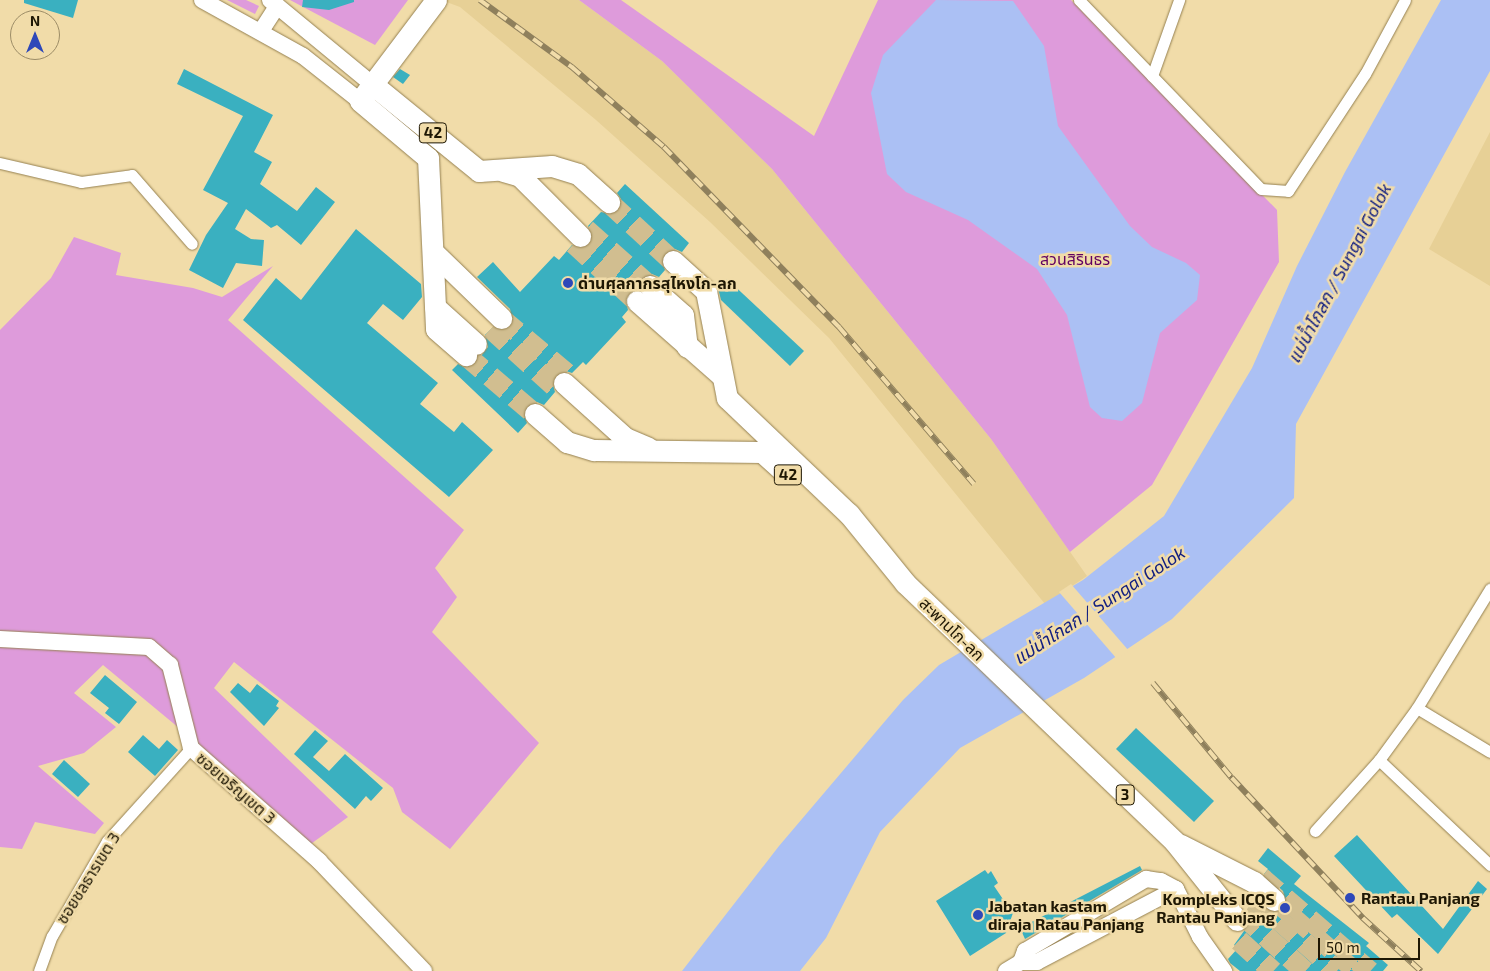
<!DOCTYPE html>
<html>
<head>
<meta charset="utf-8">
<style>
	body { margin:0 }
	#map { position:relative; width:1490px; height:971px; overflow:hidden; background:#f1dca9; font-family:"Exo 2","Noto Sans Thai",sans-serif }
	div>[style] { position:absolute }
	[style*='--x'] { left:calc(var(--x)*1px); top:calc(var(--y)*1px); width:calc(var(--w)*1px); rotate:calc(var(--a)*1deg) }
	.built>* { inset:0; background:#e7d096 }
	.green>* { inset:0; background:#de9bdb }
	.water>* { inset:0; background:#abc0f4 }
	.pier>* { inset:0; background:#f1dca9 }
	.building>* { inset:0; background:#3ab0c0 }
	.primary-tunnel>* { height:19px; margin-top:-9.5px; transform-origin:0; background:repeating-linear-gradient(90deg,#d1be90 0 19px,transparent 0 28px) }
	.highway-tunnel>* { height:21px; margin-top:-10.5px; transform-origin:0; background:repeating-linear-gradient(90deg,#d1be90 0 21px,transparent 0 32px) }
	.roads { filter:drop-shadow(0 0 1px #958152) drop-shadow(0 0 1px #958152) }
	.street>* { height:11px; margin:-5.5px; padding:0 5.5px; transform-origin:5.5px; border-radius:5.5px; background:#fff }
	.secondary>* { height:16px; margin:-8px; padding:0 8px; transform-origin:8px; border-radius:8px; background:#fff }
	.highway>* { height:21px; margin:-10.5px; padding:0 10.5px; transform-origin:10.5px; border-radius:10.5px; background:#fff }
	.rail>* { height:5.5px; margin-top:-2.75px; transform-origin:0; background:repeating-linear-gradient(90deg,#f1dca9 0 11px,#8f805c 0 22px); box-sizing:border-box; border-block:1px solid #8f805c }
	.dots>* { width:14px; height:14px; translate:-50% -50%; box-sizing:border-box; border:2px solid #f1dca9; border-radius:50% }
	span { translate:-50% -50%; white-space:nowrap; text-align:center; line-height:1.15; -webkit-text-stroke:5px #f1dca9; paint-order:stroke }
	.shield-label span { padding:1px 4px; background:#f1dca9; border:1px solid; border-radius:4px; -webkit-text-stroke-width:0 }
	.shield-label { font-size:15px; color:#1e1704; font-weight:700 }
	.park-label { font-size:16px; color:#610061 }
	.poi-label { font-size:16px; color:#1e1704; font-weight:700 }
	.left { translate:0 -50%; text-align:left }
	.right { translate:-100% -50%; text-align:right }
	.street-label { font-size:16px; color:#1e1704 }
	.water-label { font-size:18px; color:#132081; font-style:italic }
	.north { position:absolute; left:10px; top:10px; width:50px; height:50px; box-sizing:border-box; background:#f1dca9; border:1px solid #9d8d67; border-radius:50%; rotate:0deg; font-size:14px; font-weight:700; line-height:20px; text-align:center; color:#1e1704 }
	.north::after { content:''; display:block; margin:auto; width:18px; height:22px; background:#2e48b9; clip-path:polygon(50% 0,100% 100%,50% 72%,0 100%) }
	.scale { position:absolute; left:1318px; top:938px; width:102px; height:22px; box-sizing:border-box; border:2px solid #1e1704; border-top:0; padding-left:6px; font-size:15px; line-height:18px; white-space:nowrap; color:#1e1704; -webkit-text-stroke:4px #f1dca9; paint-order:stroke }
</style>
</head>
<body>
<div id="map">
	<div class="built">
		<div style="clip-path:polygon(441px 0,579px 0,662px 61px,772px 169px,991px 439px,1087px 576px,1045px 604px,829px 338px,710px 222px,596px 120px,460px 7px)"></div>
		<div style="clip-path:polygon(1490px 132px,1490px 286px,1429px 249px)"></div>
	</div>
	<div class="green">
		<div style="clip-path:polygon(227px 0,246px 0,259px 6px,255px 14px)"></div>
		<div style="clip-path:polygon(290px 0,408px 0,375px 45px)"></div>
		<div style="clip-path:polygon(579px 0,621px 0,814px 136px,878px 0,1071px 0,1277px 210px,1279px 262px,1152px 485px,1070px 552px,991px 439px,772px 169px,662px 61px)"></div>
		<div style="clip-path:polygon(74px 237px,121px 253px,116px 275px,193px 288px,222px 297px,273px 266px,228px 320px,464px 530px,435px 568px,457px 597px,432px 632px,539px 743px,450px 849px,402px 812px,393px 788px,234px 662px,214px 688px,348px 817px,308px 846px,179px 728px,103px 665px,74px 693px,116px 727px,84px 753px,38px 766px,104px 823px,95px 834px,35px 822px,22px 849px,0 847px,0 330px,51px 278px)"></div>
	</div>
	<div class="water">
		<div style="clip-path:polygon(936px 0,1013px 1px,1044px 46px,1058px 126px,1130px 226px,1152px 247px,1186px 263px,1200px 275px,1197px 300px,1160px 333px,1142px 403px,1122px 421px,1102px 418px,1090px 407px,1067px 315px,1037px 269px,968px 220px,906px 192px,887px 174px,871px 93px,883px 55px)"></div>
		<div style="clip-path:polygon(1441px 0,1490px 0,1490px 71px,1296px 424px,1294px 498px,1172px 619px,1084px 678px,960px 748px,880px 832px,826px 938px,800px 971px,682px 971px,779px 846px,903px 700px,939px 665px,1083px 580px,1164px 516px,1252px 368px,1297px 266px,1345px 172px)"></div>
	</div>
	<div class="pier">
		<div style="clip-path:polygon(1071px 584px,1129px 651px,1117px 659px,1059px 592px)"></div>
	</div>
	<div class="building">
		<div style="clip-path:polygon(24px 0,78px 0,73px 18px,24px 3px)"></div>
		<div style="clip-path:polygon(303px 0,354px 0,354px 2px,329px 10px,302px 7px)"></div>
		<div style="clip-path:polygon(184px 69px,273px 115px,254px 152px,272px 162px,260px 184px,297px 211px,316px 187px,335px 202px,301px 245px,277px 225px,271px 228px,246px 209px,235px 229px,251px 239px,264px 240px,262px 266px,236px 263px,223px 288px,189px 270px,206px 235px,228px 203px,203px 190px,243px 116px,177px 84px)"></div>
		<div style="clip-path:polygon(400px 69px,410px 75px,403px 84px,393px 77px)"></div>
		<div style="clip-path:polygon(625px 184px,689px 243px,682px 252px,675px 249px,664px 252px,661px 259px,665px 270px,659px 277px,652px 274px,641px 277px,638px 289px,628px 292px,625px 298px,628px 310px,622px 317px,626px 322px,586px 365px,583px 362px,572px 373px,566px 371px,555px 374px,552px 381px,555px 392px,544px 405px,537px 402px,526px 405px,523px 412px,527px 423px,518px 433px,452px 370px,458px 364px,464px 367px,475px 364px,488px 347px,485px 335px,493px 327px,504px 330px,513px 322px,510px 309px,477px 277px,493px 262px,520px 292px,554px 256px,559px 260px,572px 245px,583px 248px,589px 244px,592px 233px,588px 226px,601px 212px,612px 214px,619px 210px,621px 199px,617px 193px)"></div>
		<div style="clip-path:polygon(356px 229px,421px 284px,422px 297px,403px 320px,383px 304px,367px 323px,438px 383px,420px 404px,454px 432px,462px 422px,493px 450px,449px 497px,243px 320px,276px 278px,301px 300px)"></div>
		<div style="clip-path:polygon(727px 279px,804px 351px,790px 366px,721px 300px,718px 288px)"></div>
		<div style="clip-path:polygon(105px 675px,137px 702px,119px 724px,105px 713px,109px 708px,90px 693px)"></div>
		<div style="clip-path:polygon(238px 683px,250px 693px,257px 684px,279px 701px,276px 706px,279px 708px,264px 726px,230px 692px)"></div>
		<div style="clip-path:polygon(1136px 728px,1214px 801px,1194px 822px,1116px 749px)"></div>
		<div style="clip-path:polygon(315px 730px,328px 741px,313px 757px,329px 771px,345px 754px,383px 788px,371px 801px,366px 796px,355px 809px,294px 754px)"></div>
		<div style="clip-path:polygon(143px 735px,159px 749px,167px 740px,178px 750px,155px 776px,128px 752px)"></div>
		<div style="clip-path:polygon(64px 760px,90px 784px,78px 797px,52px 774px)"></div>
		<div style="clip-path:polygon(1357px 835px,1443px 929px,1478px 881px,1487px 889px,1438px 954px,1397px 914px,1392px 918px,1334px 856px)"></div>
		<div style="clip-path:polygon(1268px 848px,1301px 876px,1294px 884px,1369px 943px,1366px 946px,1388px 965px,1383px 971px,1240px 971px,1230px 963px,1228px 959px,1238px 948px,1234px 945px,1249px 924px,1246px 911px,1255px 900px,1272px 912px,1278px 912px,1286px 903px,1283px 891px,1264px 874px,1268px 869px,1258px 861px)"></div>
		<div style="clip-path:polygon(1140px 866px,1142px 870px,1025px 939px,1020px 928px)"></div>
		<div style="clip-path:polygon(985px 870px,988px 874px,991px 871px,998px 883px,994px 886px,1009px 908px,1014px 910px,1006px 933px,970px 956px,936px 901px)"></div>
	</div>
	<div class="primary-tunnel">
		<div style="--x:1274;--y:900;--w:108;--a:40.9"></div>
	</div>
	<div class="highway-tunnel">
		<div style="--x:609;--y:202;--w:87;--a:42.7"></div>
		<div style="--x:586;--y:229;--w:86;--a:41.7"></div>
		<div style="--x:574;--y:243;--w:86;--a:42.6"></div>
		<div style="--x:501;--y:318;--w:90;--a:40"></div>
		<div style="--x:491;--y:328;--w:91;--a:42.3"></div>
		<div style="--x:466;--y:355;--w:91;--a:40.5"></div>
		<div style="--x:1261;--y:877;--w:144;--a:40.8"></div>
		<div style="--x:1256;--y:899;--w:108;--a:41.6"></div>
		<div style="--x:1242;--y:914;--w:85;--a:42.1"></div>
		<div style="--x:1239;--y:940;--w:46;--a:42.4"></div>
	</div>
	<div class="roads">
		<div class="street">
			<div style="--x:1079;--y:0;--w:262;--a:46.1"></div>
			<div style="--x:1261;--y:189;--w:27;--a:4"></div>
			<div style="--x:1288;--y:191;--w:140;--a:-56.7"></div>
			<div style="--x:1365;--y:74;--w:84;--a:-61.6"></div>
			<div style="--x:1152;--y:76;--w:81;--a:-70.4"></div>
			<div style="--x:0;--y:163;--w:83;--a:13.2"></div>
			<div style="--x:81;--y:182;--w:51;--a:-7.8"></div>
			<div style="--x:132;--y:175;--w:91;--a:49"></div>
			<div style="--x:1417;--y:708;--w:85;--a:31.1"></div>
			<div style="--x:1379;--y:760;--w:153;--a:43.4"></div>
			<div style="--x:1315;--y:831;--w:96;--a:-48"></div>
			<div style="--x:1379;--y:760;--w:64;--a:-53.8"></div>
			<div style="--x:1417;--y:708;--w:140;--a:-58.5"></div>
			<div style="--x:39;--y:971;--w:37;--a:-70"></div>
			<div style="--x:52;--y:936;--w:110;--a:-59.9"></div>
			<div style="--x:107;--y:841;--w:125;--a:-47.9"></div>
		</div>
		<div class="secondary">
			<div style="--x:202;--y:0;--w:115;--a:29"></div>
			<div style="--x:303;--y:56;--w:73;--a:38.3"></div>
			<div style="--x:270;--y:0;--w:132;--a:39.5"></div>
			<div style="--x:261;--y:31;--w:30;--a:-57"></div>
			<div style="--x:0;--y:639;--w:149;--a:3.1"></div>
			<div style="--x:149;--y:647;--w:28;--a:41"></div>
			<div style="--x:170;--y:665;--w:86;--a:75.8"></div>
			<div style="--x:191;--y:748;--w:171;--a:41.4"></div>
			<div style="--x:319;--y:861;--w:152;--a:46.3"></div>
			<div style="--x:1021;--y:962;--w:12;--a:-70"></div>
			<div style="--x:1025;--y:951;--w:141;--a:-30.8"></div>
			<div style="--x:1146;--y:879;--w:15;--a:8"></div>
			<div style="--x:1161;--y:881;--w:17;--a:28"></div>
			<div style="--x:1176;--y:889;--w:54;--a:63.4"></div>
			<div style="--x:1200;--y:937;--w:42;--a:54.8"></div>
			<div style="--x:1006;--y:971;--w:17;--a:-31"></div>
			<div style="--x:1021;--y:962;--w:16;--a:0"></div>
			<div style="--x:1037;--y:962;--w:157;--a:-27.7"></div>
		</div>
		<div class="highway">
			<div style="--x:436;--y:0;--w:126;--a:127"></div>
			<div style="--x:360;--y:101;--w:89;--a:40"></div>
			<div style="--x:428;--y:158;--w:171;--a:87.3"></div>
			<div style="--x:436;--y:329;--w:40;--a:41"></div>
			<div style="--x:372;--y:84;--w:138;--a:39.1"></div>
			<div style="--x:479;--y:171;--w:73;--a:-3.9"></div>
			<div style="--x:552;--y:166;--w:27;--a:17"></div>
			<div style="--x:578;--y:174;--w:42;--a:42.1"></div>
			<div style="--x:503;--y:171;--w:18;--a:16"></div>
			<div style="--x:520;--y:176;--w:85;--a:45"></div>
			<div style="--x:433;--y:252;--w:95;--a:44.1"></div>
			<div style="--x:673;--y:261;--w:45;--a:42.3"></div>
			<div style="--x:706;--y:291;--w:109;--a:78.9"></div>
			<div style="--x:727;--y:398;--w:168;--a:43.6"></div>
			<div style="--x:849;--y:514;--w:89;--a:50.9"></div>
			<div style="--x:905;--y:583;--w:373;--a:43.8"></div>
			<div style="--x:1174;--y:841;--w:101;--a:51.4"></div>
			<div style="--x:650;--y:286;--w:44;--a:41.3"></div>
			<div style="--x:683;--y:315;--w:32;--a:83"></div>
			<div style="--x:637;--y:301;--w:113;--a:41.4"></div>
			<div style="--x:435;--y:307;--w:55;--a:42.1"></div>
			<div style="--x:564;--y:383;--w:82;--a:42"></div>
			<div style="--x:625;--y:438;--w:25;--a:23"></div>
			<div style="--x:535;--y:414;--w:43;--a:41.2"></div>
			<div style="--x:567;--y:442;--w:28;--a:17"></div>
			<div style="--x:594;--y:450;--w:168;--a:0.7"></div>
			<div style="--x:762;--y:452;--w:28;--a:42"></div>
			<div style="--x:1181;--y:845;--w:82;--a:26.9"></div>
			<div style="--x:1254;--y:882;--w:27;--a:42"></div>
		</div>
	</div>
	<div class="rail">
		<div style="--x:480;--y:0;--w:114;--a:36.1"></div>
		<div style="--x:572;--y:67;--w:122;--a:41"></div>
		<div style="--x:664;--y:147;--w:251;--a:45.8"></div>
		<div style="--x:839;--y:327;--w:207;--a:49.3"></div>
		<div style="--x:1153;--y:683;--w:124;--a:50.3"></div>
		<div style="--x:1232;--y:778;--w:192;--a:46.9"></div>
		<div style="--x:1363;--y:918;--w:79;--a:42.4"></div>
	</div>
	<div class="dots">
		<div style="left:568px;top:283px;background:#2e48b9"></div>
		<div style="left:1350px;top:898px;background:#2e48b9"></div>
		<div style="left:1285px;top:908px;background:#2e48b9"></div>
		<div style="left:978px;top:915px;background:#2e48b9"></div>
	</div>
	<div class="shield-label">
		<span style="left:433px;top:133px">42</span>
		<span style="left:788px;top:475px">42</span>
		<span style="left:1125px;top:795px">3</span>
	</div>
	<div class="park-label">
		<span style="left:1075px;top:259px">สวนสิรินธร</span>
	</div>
	<div class="poi-label">
		<span class="left" style="left:578px;top:283px">ด่านศุลกากรสุไหงโก-ลก</span>
		<span class="left" style="left:1361px;top:898px">Rantau Panjang</span>
		<span class="right" style="left:1275px;top:908px">Kompleks ICQS<br>Rantau Panjang</span>
		<span class="left" style="left:988px;top:915px">Jabatan kastam<br>diraja Ratau Panjang</span>
	</div>
	<div class="street-label">
		<span style="left:952px;top:629px;rotate:44deg">สะพานโก-ลก</span>
		<span style="left:236px;top:788px;rotate:41deg">ซอยเจริญเขต 3</span>
		<span style="left:88px;top:878px;rotate:-58deg">ซอยชลธารเขต 3</span>
	</div>
	<div class="water-label">
		<span style="left:1339px;top:273px;rotate:-62deg">แม่น้ำโกลก / Sungai Golok</span>
		<span style="left:1099px;top:605px;rotate:-33deg">แม่น้ำโกลก / Sungai Golok</span>
	</div>
	<div class="north">N</div>
	<div class="scale">50 m</div>
</div>
</body>
</html>
